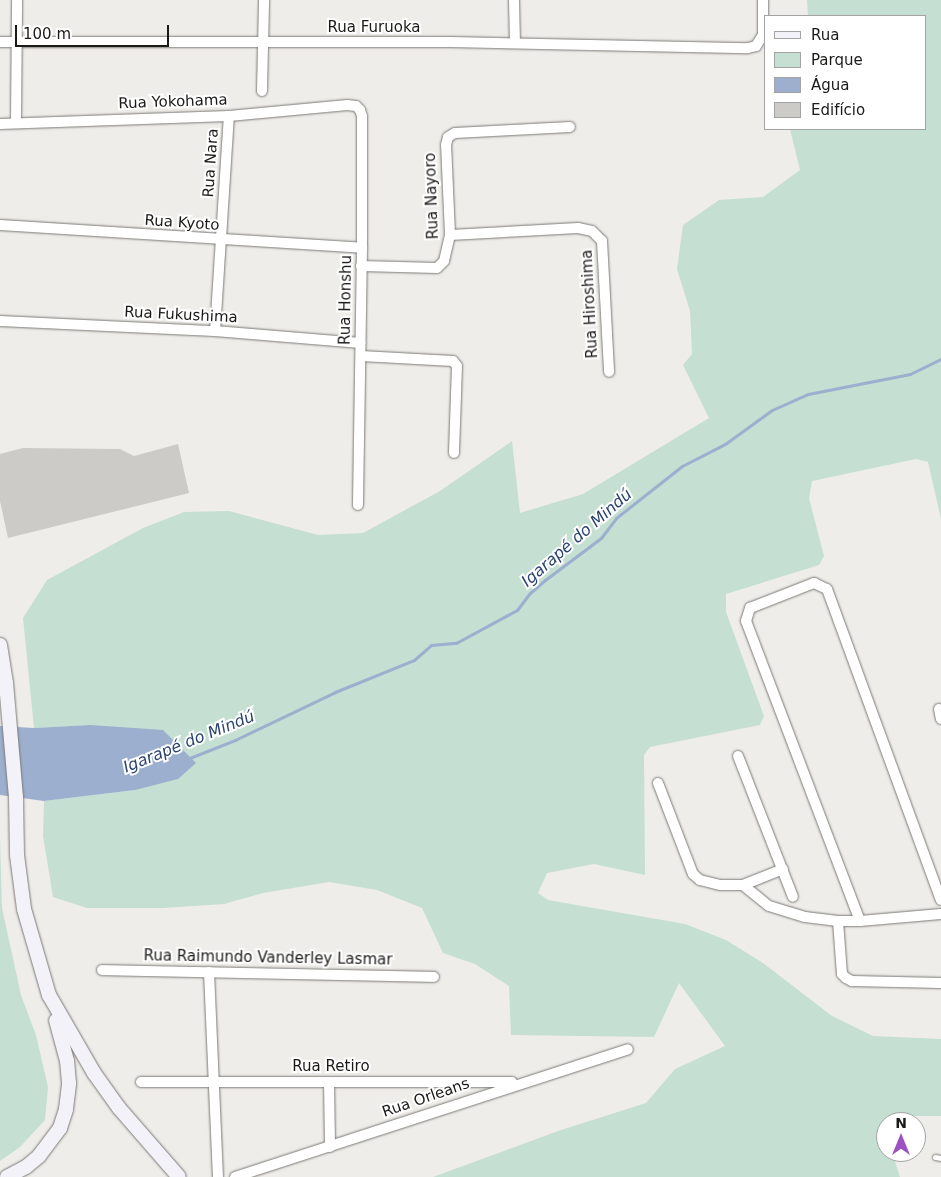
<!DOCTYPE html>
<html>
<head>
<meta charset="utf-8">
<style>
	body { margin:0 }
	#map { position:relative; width:941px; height:1177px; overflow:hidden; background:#efede9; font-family:"DejaVu Sans",sans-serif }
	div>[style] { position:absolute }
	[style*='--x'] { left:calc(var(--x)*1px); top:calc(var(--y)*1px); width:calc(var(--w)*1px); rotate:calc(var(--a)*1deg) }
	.green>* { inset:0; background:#c5dfd2 }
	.water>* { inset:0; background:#9cafcf }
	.stream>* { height:3px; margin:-1.5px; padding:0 1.5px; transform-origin:1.5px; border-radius:1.5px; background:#9cafcf }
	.building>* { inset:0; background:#cdcbc8 }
	.roads { filter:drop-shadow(0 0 1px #7b7976) drop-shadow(0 0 1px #7b7976) }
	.lane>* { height:5px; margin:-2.5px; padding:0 2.5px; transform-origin:2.5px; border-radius:2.5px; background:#fff }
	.street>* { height:10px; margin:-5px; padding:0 5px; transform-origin:5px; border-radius:5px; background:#fff }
	.secondary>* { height:14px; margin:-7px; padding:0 7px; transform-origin:7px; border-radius:7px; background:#f4f2f9 }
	span { translate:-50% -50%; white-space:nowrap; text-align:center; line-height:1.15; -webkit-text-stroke:4px #fff; paint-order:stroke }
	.street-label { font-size:15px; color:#1b1a19 }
	.water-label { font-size:16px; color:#2a446e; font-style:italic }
	.legend { position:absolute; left:764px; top:15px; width:162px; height:115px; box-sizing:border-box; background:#fff; border:1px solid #a4a3a3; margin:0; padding:6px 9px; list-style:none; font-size:15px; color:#1b1a19 }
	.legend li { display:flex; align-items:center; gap:10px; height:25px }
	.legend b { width:25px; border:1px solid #a4a3a3 }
	.north { position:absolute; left:876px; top:1112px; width:50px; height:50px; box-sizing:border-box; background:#fff; border:1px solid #a4a3a3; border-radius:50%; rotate:0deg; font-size:14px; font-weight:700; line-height:20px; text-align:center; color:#1b1a19 }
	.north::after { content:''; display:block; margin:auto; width:18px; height:22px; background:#9d50c1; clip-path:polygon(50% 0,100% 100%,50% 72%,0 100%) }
	.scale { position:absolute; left:15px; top:25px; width:154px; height:22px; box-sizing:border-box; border:2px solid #1b1a19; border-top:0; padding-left:6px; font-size:15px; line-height:18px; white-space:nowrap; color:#1b1a19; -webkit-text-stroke:4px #fff; paint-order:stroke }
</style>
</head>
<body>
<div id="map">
	<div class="green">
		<div style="clip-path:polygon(807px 0,941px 0,941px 519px,928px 462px,916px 459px,812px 481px,809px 498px,824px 556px,819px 565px,726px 594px,726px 612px,764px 716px,760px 725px,650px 747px,644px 755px,645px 875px,594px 864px,547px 873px,538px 893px,548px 900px,685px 924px,726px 940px,763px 963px,832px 1016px,873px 1036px,941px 1039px,941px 1116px,896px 1116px,892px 1122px,886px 1122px,886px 1152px,892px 1152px,900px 1177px,433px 1177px,558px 1131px,646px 1103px,675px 1069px,725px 1046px,679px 983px,654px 1037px,511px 1035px,509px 986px,475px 964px,443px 953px,422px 908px,377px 890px,329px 882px,263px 893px,224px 904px,163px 908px,87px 908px,53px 897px,43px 836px,44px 801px,135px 790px,90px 725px,34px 728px,23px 618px,47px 580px,143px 528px,184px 512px,229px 511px,318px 535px,363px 533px,440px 491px,512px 441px,520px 513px,583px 494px,709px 418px,683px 365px,692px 354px,690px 311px,677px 269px,683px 225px,719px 200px,763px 197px,800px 170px,790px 129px,925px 129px,925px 16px,808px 16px)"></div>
		<div style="clip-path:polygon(0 837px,2px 908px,21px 995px,36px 1035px,48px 1087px,45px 1120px,20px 1147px,0 1161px)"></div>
	</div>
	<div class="water">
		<div style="clip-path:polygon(90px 725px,163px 730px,196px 763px,178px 779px,135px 790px,44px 801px,0 795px,0 726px,34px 728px)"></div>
	</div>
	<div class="stream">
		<div style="--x:187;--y:759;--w:52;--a:-21.6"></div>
		<div style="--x:235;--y:740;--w:111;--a:-25.6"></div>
		<div style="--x:335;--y:692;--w:85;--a:-22.1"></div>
		<div style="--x:414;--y:660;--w:23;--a:-41"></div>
		<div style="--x:431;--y:645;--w:25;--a:-5"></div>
		<div style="--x:456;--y:643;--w:69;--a:-28.4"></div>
		<div style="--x:517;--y:610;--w:21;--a:-53"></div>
		<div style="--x:530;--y:593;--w:20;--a:-41"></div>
		<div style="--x:545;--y:580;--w:70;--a:-36.9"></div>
		<div style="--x:601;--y:538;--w:25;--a:-53"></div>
		<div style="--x:616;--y:518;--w:84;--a:-38.2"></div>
		<div style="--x:682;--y:466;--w:48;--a:-27.1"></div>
		<div style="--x:725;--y:444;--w:58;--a:-35.9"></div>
		<div style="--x:772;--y:410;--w:39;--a:-24"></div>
		<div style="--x:808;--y:394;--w:104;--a:-11.1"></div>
		<div style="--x:910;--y:374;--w:34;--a:-26"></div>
	</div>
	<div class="building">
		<div style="clip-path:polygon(178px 444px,189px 493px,8px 538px,0 501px,0 454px,23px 448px,120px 449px,134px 456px)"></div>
	</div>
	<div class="roads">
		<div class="lane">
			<div style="--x:935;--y:1157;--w:6;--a:9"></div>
		</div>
		<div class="street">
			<div style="--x:514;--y:0;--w:43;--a:88.7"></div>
			<div style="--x:0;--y:42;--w:450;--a:0"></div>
			<div style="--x:450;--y:42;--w:298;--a:1.2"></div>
			<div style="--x:748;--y:48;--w:8;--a:-14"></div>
			<div style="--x:756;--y:46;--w:13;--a:-58"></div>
			<div style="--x:763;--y:35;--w:35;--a:-90"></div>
			<div style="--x:262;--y:91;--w:91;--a:-88.7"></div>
			<div style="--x:16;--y:123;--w:123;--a:-89.5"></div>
			<div style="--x:0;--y:124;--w:229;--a:-2"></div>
			<div style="--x:229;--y:116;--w:119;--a:-5.3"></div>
			<div style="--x:347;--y:105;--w:9;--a:6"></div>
			<div style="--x:356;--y:106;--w:6;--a:45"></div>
			<div style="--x:360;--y:110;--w:6;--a:72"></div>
			<div style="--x:362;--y:116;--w:132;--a:90"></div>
			<div style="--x:362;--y:248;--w:257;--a:90.9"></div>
			<div style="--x:0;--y:225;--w:363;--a:3.6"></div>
			<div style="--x:450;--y:235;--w:128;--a:-3.1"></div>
			<div style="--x:578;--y:228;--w:14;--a:12"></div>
			<div style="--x:592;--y:231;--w:14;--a:45"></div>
			<div style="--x:602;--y:241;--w:131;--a:86.9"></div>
			<div style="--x:361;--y:266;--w:76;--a:1.5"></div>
			<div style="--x:437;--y:268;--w:10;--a:-45"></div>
			<div style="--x:444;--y:261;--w:27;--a:-77"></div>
			<div style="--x:450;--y:235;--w:90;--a:-92.5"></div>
			<div style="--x:446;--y:145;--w:8;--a:-76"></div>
			<div style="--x:448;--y:137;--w:8;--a:-30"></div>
			<div style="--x:455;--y:133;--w:115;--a:-3"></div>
			<div style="--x:0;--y:321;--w:215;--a:2.7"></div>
			<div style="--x:215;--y:331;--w:146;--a:4.7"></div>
			<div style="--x:215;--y:331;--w:215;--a:-86.3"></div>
			<div style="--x:361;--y:356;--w:92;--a:3.1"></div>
			<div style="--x:453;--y:361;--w:6;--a:51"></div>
			<div style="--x:457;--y:366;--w:87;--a:92"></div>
			<div style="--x:939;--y:709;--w:10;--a:79"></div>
			<div style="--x:738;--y:756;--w:151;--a:68.7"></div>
			<div style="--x:658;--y:783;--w:97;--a:69"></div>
			<div style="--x:693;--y:874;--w:9;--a:41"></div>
			<div style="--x:700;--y:880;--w:21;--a:14"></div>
			<div style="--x:720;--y:885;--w:23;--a:0"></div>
			<div style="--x:743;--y:885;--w:43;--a:-21.8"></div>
			<div style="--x:743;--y:885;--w:33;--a:39"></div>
			<div style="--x:769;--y:906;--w:38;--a:17"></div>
			<div style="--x:805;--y:917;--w:33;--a:7"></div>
			<div style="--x:838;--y:921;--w:22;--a:0"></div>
			<div style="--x:860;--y:921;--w:81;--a:-4.9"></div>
			<div style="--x:838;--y:921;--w:53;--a:85.7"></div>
			<div style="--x:842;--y:974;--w:6;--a:45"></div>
			<div style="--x:846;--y:978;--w:7;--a:27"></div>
			<div style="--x:852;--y:981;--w:89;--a:1.3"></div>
			<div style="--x:860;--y:921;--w:321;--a:-110.8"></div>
			<div style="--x:746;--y:621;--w:14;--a:-73"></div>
			<div style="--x:750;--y:608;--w:69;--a:-21.3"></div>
			<div style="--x:814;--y:583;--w:14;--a:25"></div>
			<div style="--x:827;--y:589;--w:331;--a:69.9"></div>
			<div style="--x:102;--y:970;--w:332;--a:1.2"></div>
			<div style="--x:209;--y:972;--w:205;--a:87.5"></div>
			<div style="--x:141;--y:1082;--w:371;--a:0"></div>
			<div style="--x:329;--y:1082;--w:65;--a:89.1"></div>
			<div style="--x:235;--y:1177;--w:413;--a:-18"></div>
		</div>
		<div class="secondary">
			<div style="--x:0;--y:645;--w:38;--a:81"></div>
			<div style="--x:6;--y:683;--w:115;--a:85"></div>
			<div style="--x:16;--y:798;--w:57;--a:89"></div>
			<div style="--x:17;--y:855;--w:54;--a:82.6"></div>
			<div style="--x:24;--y:909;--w:90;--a:73.8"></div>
			<div style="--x:49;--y:995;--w:90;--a:60"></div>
			<div style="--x:94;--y:1073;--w:43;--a:54.5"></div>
			<div style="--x:119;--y:1108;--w:91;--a:49"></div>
			<div style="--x:7;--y:1177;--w:21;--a:-28"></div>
			<div style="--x:26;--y:1167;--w:17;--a:-40"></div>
			<div style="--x:39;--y:1156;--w:35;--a:-53"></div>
			<div style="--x:60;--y:1128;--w:20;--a:-72"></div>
			<div style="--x:66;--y:1109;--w:26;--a:-83"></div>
			<div style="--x:69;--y:1083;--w:22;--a:-95"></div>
			<div style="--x:67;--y:1061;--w:42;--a:-105"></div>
		</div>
	</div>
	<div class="street-label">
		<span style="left:374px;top:28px">Rua Furuoka</span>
		<span style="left:173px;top:102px;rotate:-2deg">Rua Yokohama</span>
		<span style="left:211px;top:163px;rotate:-86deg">Rua Nara</span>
		<span style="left:432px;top:196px;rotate:-92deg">Rua Nayoro</span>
		<span style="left:182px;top:223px;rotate:4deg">Rua Kyoto</span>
		<span style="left:346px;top:300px;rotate:-89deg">Rua Honshu</span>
		<span style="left:590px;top:304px;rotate:-93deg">Rua Hiroshima</span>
		<span style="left:181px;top:315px;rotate:3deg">Rua Fukushima</span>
		<span style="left:268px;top:958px;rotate:1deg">Rua Raimundo Vanderley Lasmar</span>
		<span style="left:331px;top:1067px">Rua Retiro</span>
		<span style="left:426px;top:1098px;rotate:-19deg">Rua Orleans</span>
	</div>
	<div class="water-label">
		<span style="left:577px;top:538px;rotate:-41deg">Igarapé do Mindú</span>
		<span style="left:189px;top:742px;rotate:-22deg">Igarapé do Mindú</span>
	</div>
	<ul class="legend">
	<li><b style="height:6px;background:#f4f2f9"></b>Rua</li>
	<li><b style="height:14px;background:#c5dfd2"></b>Parque</li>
	<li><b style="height:14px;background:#9cafcf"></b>Água</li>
	<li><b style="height:14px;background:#cdcbc8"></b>Edifício</li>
	</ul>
	<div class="north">N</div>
	<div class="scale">100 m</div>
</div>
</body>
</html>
